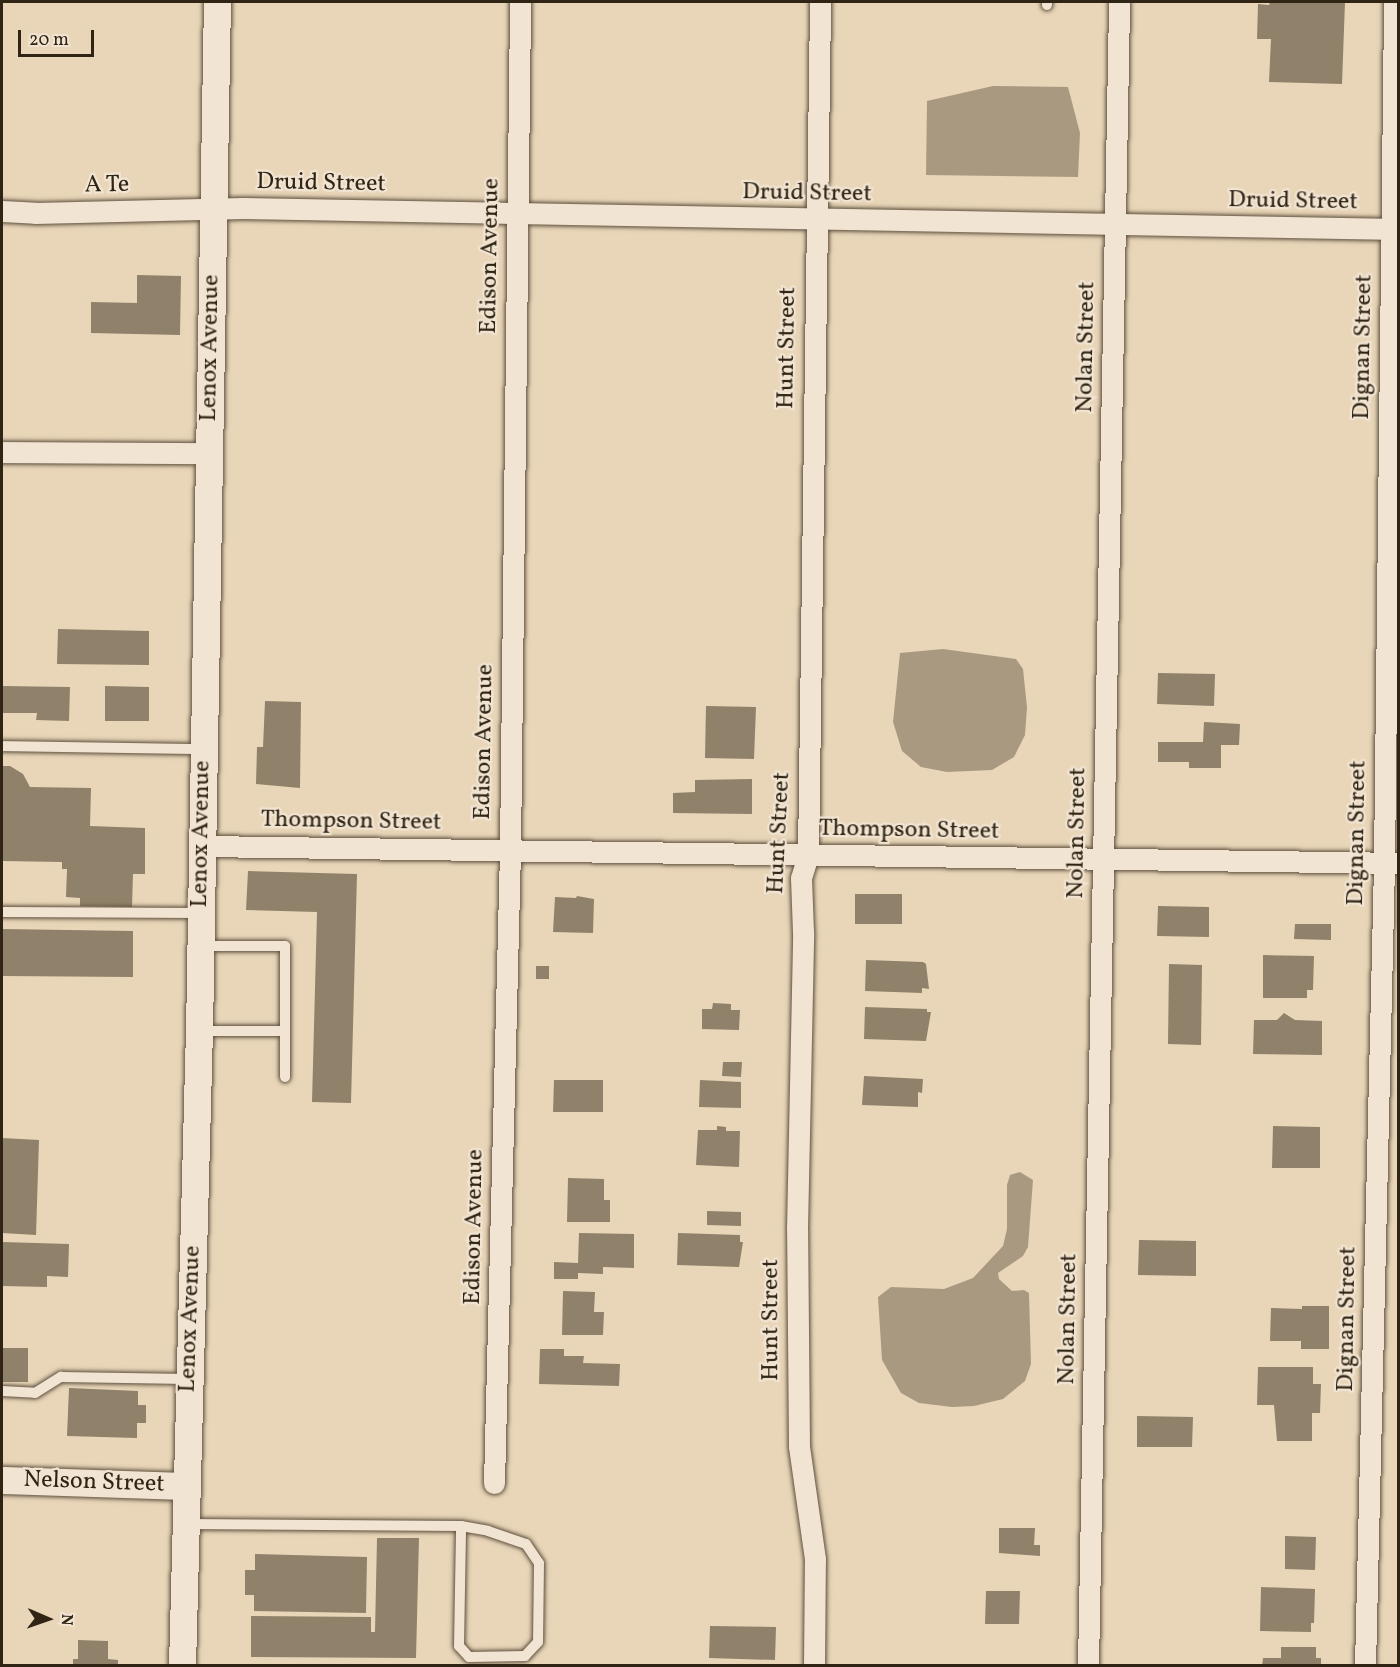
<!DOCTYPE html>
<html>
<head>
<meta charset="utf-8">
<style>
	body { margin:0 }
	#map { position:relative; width:1400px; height:1667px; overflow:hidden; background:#e9d6b9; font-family:Vollkorn,serif }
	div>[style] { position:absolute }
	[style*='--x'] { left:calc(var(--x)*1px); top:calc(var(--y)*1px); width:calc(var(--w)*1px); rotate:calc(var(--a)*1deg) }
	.water>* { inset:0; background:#aa9981 }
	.building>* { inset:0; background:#90816a }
	.roads { filter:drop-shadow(0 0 2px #5e503d) drop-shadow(0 0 2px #5e503d) }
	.service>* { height:10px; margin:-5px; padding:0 5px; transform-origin:5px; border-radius:5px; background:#f1e4d2 }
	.minor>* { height:21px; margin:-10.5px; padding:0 10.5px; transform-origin:10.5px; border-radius:10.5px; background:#f1e4d2 }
	.tertiary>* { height:27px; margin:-13.5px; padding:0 13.5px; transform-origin:13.5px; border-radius:13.5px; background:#f1e4d2 }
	span { translate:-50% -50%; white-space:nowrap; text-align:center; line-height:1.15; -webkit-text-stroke:4.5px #f1e4d2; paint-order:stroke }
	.street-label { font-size:24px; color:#302414 }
	.frame { position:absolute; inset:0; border:3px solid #302414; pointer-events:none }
	.north { position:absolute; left:18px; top:1589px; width:60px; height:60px; -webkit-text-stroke:4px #f1e4d2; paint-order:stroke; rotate:92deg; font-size:16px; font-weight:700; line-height:24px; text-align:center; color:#302414 }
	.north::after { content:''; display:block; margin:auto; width:21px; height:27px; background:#302414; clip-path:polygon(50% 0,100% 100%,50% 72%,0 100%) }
	.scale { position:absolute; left:18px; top:30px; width:76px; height:27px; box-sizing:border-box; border:3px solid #302414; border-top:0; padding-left:8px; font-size:18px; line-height:21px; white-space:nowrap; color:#302414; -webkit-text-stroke:4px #f1e4d2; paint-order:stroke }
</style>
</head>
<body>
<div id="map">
	<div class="water">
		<div style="clip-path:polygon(993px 86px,1068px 87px,1080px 133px,1078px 177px,926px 175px,927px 101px)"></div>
		<div style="clip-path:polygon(943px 649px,1016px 659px,1023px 669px,1027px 707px,1025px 735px,1014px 757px,992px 770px,947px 772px,921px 767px,902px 751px,893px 722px,900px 653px)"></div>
		<div style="clip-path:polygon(1020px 1172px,1033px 1180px,1028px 1247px,1023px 1256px,998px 1273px,999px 1279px,1012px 1291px,1024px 1290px,1029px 1293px,1031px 1364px,1025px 1381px,1003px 1399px,974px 1406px,952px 1407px,919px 1403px,901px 1393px,882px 1360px,878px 1297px,891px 1287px,944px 1289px,973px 1278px,1003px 1246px,1007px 1229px,1007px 1185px,1010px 1175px)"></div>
	</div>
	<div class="building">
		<div style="clip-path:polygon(1270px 2px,1345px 2px,1342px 84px,1269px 82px,1271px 39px,1257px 39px,1258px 4px,1269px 5px)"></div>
		<div style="clip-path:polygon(137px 275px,181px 276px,180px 335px,91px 333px,91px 302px,137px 303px)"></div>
		<div style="clip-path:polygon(58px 629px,149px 631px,149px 665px,57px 664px)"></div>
		<div style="clip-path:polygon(1158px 673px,1215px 674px,1214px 706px,1157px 704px)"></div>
		<div style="clip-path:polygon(2px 686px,70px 687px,69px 721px,36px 720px,37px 713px,2px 713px)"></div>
		<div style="clip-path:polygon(105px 686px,149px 687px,149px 721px,105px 721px)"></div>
		<div style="clip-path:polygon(265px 701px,301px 702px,300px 788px,256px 784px,257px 747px,263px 747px)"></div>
		<div style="clip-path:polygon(706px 706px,756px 707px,754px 759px,705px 758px)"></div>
		<div style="clip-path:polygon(1204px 722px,1240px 724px,1239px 745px,1221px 745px,1221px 768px,1189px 768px,1189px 762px,1158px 762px,1158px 742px,1203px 742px)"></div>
		<div style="clip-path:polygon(2px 766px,10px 766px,23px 774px,30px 787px,91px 788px,90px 826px,145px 828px,145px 874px,133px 874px,132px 907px,80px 906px,80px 898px,66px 897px,67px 869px,62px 869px,62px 862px,2px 861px)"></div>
		<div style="clip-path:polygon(752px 779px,752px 814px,673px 813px,673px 793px,695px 792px,695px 780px)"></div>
		<div style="clip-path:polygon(248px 871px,357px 874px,351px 1103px,312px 1102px,317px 912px,246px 910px)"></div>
		<div style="clip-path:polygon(855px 894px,902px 894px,902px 924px,855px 924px)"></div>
		<div style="clip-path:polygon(577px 896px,594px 899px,593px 933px,553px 932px,555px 897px,576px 898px)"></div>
		<div style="clip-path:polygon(1158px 906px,1209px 907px,1209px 937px,1157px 936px)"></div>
		<div style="clip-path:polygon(1295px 924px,1331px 924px,1331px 940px,1294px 939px)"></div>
		<div style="clip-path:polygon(2px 929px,133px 931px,133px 977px,2px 976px)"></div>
		<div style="clip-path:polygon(1263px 955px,1314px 956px,1313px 990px,1307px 990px,1307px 998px,1263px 998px)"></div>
		<div style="clip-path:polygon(866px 960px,923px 962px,926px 964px,929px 989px,922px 988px,922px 993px,865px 991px)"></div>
		<div style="clip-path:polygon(1169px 964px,1202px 965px,1201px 1045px,1168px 1044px)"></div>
		<div style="clip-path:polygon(536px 966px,549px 966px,549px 979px,536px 979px)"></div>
		<div style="clip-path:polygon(713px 1003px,731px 1004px,731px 1010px,740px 1010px,739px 1030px,702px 1029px,702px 1009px,712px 1009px)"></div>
		<div style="clip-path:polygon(865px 1007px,927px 1009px,927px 1012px,931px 1012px,926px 1041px,864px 1039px)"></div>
		<div style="clip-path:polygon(1284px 1013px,1295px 1020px,1322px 1021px,1322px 1055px,1253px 1054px,1254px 1020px,1277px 1020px)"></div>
		<div style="clip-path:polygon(723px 1062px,742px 1062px,741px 1077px,722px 1076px)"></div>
		<div style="clip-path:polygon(864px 1076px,923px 1079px,922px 1093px,918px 1092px,918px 1107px,862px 1105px)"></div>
		<div style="clip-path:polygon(554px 1080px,603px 1080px,603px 1112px,553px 1112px)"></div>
		<div style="clip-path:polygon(700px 1080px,741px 1082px,741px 1108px,699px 1107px)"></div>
		<div style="clip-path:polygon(717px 1126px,726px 1127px,726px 1131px,740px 1131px,739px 1167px,696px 1165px,698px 1130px,717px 1130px)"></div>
		<div style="clip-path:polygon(1273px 1126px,1320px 1127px,1320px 1168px,1272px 1168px)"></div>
		<div style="clip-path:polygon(2px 1138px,39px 1140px,36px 1235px,2px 1233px)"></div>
		<div style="clip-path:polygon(568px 1178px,604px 1179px,604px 1200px,610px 1200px,610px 1222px,567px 1222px)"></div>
		<div style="clip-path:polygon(707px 1211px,741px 1212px,741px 1226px,707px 1225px)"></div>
		<div style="clip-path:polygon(579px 1233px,634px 1234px,634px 1268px,603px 1267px,603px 1274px,578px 1273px,578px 1279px,554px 1279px,554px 1262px,578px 1263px)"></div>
		<div style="clip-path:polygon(678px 1233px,740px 1235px,740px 1242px,743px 1242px,739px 1267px,677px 1265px)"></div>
		<div style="clip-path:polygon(1139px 1240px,1196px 1241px,1196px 1276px,1138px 1275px)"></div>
		<div style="clip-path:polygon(2px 1242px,69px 1244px,68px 1277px,47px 1276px,47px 1287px,2px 1286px)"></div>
		<div style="clip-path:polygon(563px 1291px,595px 1292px,594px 1312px,604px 1312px,603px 1335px,562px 1335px)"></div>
		<div style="clip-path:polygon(1302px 1306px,1329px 1306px,1329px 1349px,1301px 1349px,1301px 1341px,1270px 1341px,1271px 1308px,1302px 1309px)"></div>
		<div style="clip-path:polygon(2px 1348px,28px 1348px,28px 1382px,2px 1382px)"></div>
		<div style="clip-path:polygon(540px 1349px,564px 1349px,564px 1356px,584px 1356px,583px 1363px,620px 1364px,619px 1386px,539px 1384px)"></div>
		<div style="clip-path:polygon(1258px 1367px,1313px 1367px,1313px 1384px,1321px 1384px,1320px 1413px,1312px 1413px,1312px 1441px,1277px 1441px,1274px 1405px,1257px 1405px)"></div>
		<div style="clip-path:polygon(69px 1388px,138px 1391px,138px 1405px,146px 1405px,146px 1423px,137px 1423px,137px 1438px,67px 1436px)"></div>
		<div style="clip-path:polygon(1137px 1416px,1193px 1417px,1192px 1447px,1137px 1447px)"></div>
		<div style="clip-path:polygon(999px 1528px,1035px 1528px,1034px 1545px,1040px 1545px,1040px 1556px,999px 1553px)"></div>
		<div style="clip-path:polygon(1285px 1536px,1316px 1537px,1315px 1570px,1285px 1569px)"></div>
		<div style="clip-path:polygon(377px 1538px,419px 1538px,416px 1658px,251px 1657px,251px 1616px,371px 1617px,371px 1632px,375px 1632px)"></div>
		<div style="clip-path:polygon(255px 1554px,367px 1557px,366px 1613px,254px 1611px,254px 1595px,245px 1595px,245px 1570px,255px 1570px)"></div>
		<div style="clip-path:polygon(1261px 1587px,1315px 1589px,1314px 1623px,1311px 1623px,1311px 1632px,1260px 1631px)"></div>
		<div style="clip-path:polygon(986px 1591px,1020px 1591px,1019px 1624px,985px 1624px)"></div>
		<div style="clip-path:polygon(710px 1626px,776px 1627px,775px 1660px,709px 1658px)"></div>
		<div style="clip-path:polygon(78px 1640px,108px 1641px,108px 1659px,118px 1660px,118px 1666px,73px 1666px,73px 1659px,78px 1659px)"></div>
		<div style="clip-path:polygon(1281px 1647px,1316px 1647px,1316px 1658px,1321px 1658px,1321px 1666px,1262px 1666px,1263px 1658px,1281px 1658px)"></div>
	</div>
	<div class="roads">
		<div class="service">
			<div style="--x:1047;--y:5;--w:3;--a:-90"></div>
			<div style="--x:2;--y:746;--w:202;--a:0.9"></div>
			<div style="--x:2;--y:912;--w:198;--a:0.3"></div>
			<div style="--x:201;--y:946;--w:84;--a:0"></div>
			<div style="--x:285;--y:946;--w:131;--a:90"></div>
			<div style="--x:199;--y:1031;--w:86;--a:0"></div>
			<div style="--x:2;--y:1391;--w:33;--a:3"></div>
			<div style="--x:35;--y:1393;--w:31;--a:-32"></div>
			<div style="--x:61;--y:1377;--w:127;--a:0.9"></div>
			<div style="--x:186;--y:1524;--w:275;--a:0.4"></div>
			<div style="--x:461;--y:1526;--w:27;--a:10"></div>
			<div style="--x:488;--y:1531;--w:40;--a:18.9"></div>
			<div style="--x:526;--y:1544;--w:23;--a:56"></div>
			<div style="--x:539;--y:1563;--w:79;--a:90.7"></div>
			<div style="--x:538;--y:1642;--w:19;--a:133"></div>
			<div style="--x:525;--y:1656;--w:56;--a:179"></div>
			<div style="--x:469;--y:1657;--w:15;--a:-132"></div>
			<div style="--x:459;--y:1646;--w:120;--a:-89"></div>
		</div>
		<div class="minor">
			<div style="--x:2;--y:211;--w:33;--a:3"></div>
			<div style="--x:35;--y:213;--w:208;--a:-1.4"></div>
			<div style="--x:243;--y:208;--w:1155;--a:1.04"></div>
			<div style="--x:2;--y:452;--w:207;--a:0.3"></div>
			<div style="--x:202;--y:846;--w:1196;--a:0.81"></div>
			<div style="--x:494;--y:1483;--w:633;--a:-88.55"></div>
			<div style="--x:510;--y:850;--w:848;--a:-89.32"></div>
			<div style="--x:814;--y:1666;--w:107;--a:-89.5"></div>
			<div style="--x:815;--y:1559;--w:114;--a:-98.1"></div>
			<div style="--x:799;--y:1446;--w:217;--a:-90.5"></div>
			<div style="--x:797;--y:1229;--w:297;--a:-88.8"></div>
			<div style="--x:803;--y:932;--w:54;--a:-92.1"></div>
			<div style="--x:801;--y:878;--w:24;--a:-73"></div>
			<div style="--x:808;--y:855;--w:853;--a:-89.19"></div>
			<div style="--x:1088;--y:1666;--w:1664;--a:-88.93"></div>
			<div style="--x:1365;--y:1666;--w:803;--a:-88.64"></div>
			<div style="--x:1384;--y:863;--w:861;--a:-89.33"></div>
		</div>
		<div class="tertiary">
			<div style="--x:2;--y:1480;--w:184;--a:1.9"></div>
			<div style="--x:182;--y:1666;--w:635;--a:-88.47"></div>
			<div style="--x:199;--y:1031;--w:1029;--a:-89"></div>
		</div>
	</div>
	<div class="street-label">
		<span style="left:321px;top:184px;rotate:1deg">Druid Street</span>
		<span style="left:107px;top:186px;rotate:-1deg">A Te</span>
		<span style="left:807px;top:194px;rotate:1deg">Druid Street</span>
		<span style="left:1293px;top:202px;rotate:1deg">Druid Street</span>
		<span style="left:491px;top:256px;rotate:-89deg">Edison Avenue</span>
		<span style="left:1087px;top:347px;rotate:-89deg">Nolan Street</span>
		<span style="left:1364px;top:347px;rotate:-89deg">Dignan Street</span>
		<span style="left:211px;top:348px;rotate:-89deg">Lenox Avenue</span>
		<span style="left:788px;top:348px;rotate:-89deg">Hunt Street</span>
		<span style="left:485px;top:742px;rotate:-89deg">Edison Avenue</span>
		<span style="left:351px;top:822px;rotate:1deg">Thompson Street</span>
		<span style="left:909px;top:831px;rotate:1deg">Thompson Street</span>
		<span style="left:780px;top:833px;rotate:-87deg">Hunt Street</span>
		<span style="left:1078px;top:833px;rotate:-89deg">Nolan Street</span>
		<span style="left:1358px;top:833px;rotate:-89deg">Dignan Street</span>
		<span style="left:202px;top:834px;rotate:-89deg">Lenox Avenue</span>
		<span style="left:475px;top:1227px;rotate:-89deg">Edison Avenue</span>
		<span style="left:191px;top:1319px;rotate:-88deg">Lenox Avenue</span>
		<span style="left:1069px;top:1319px;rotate:-89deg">Nolan Street</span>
		<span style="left:1348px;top:1319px;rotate:-89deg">Dignan Street</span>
		<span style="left:772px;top:1320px;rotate:-90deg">Hunt Street</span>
		<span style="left:94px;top:1483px;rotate:2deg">Nelson Street</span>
	</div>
	<div class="frame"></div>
	<div class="north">N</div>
	<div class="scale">20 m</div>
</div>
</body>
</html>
